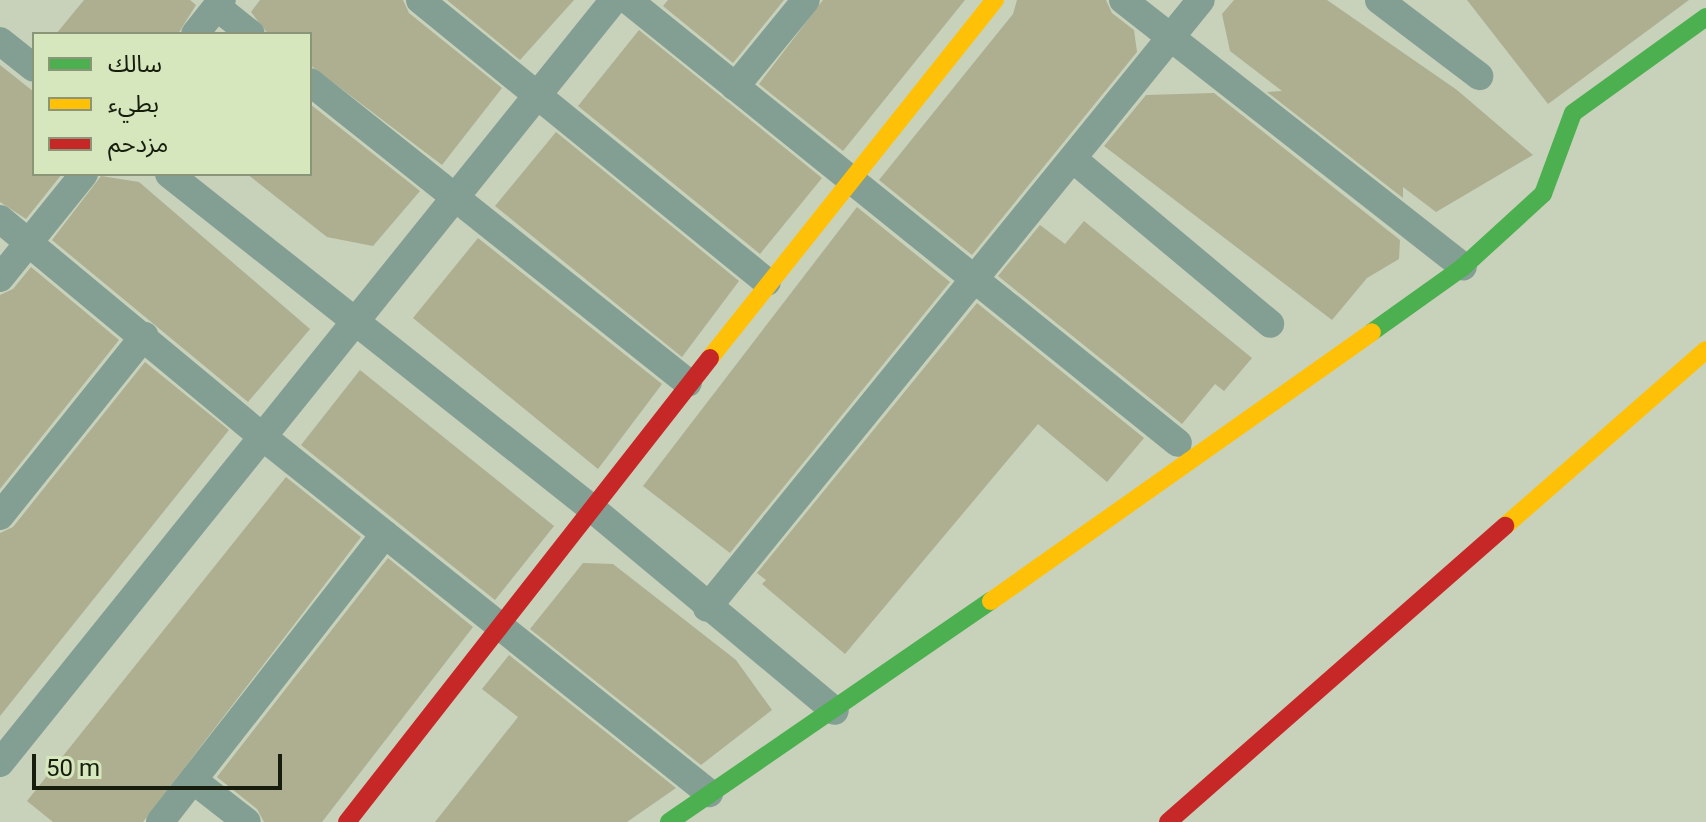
<!DOCTYPE html>
<html>
<head>
<meta charset="utf-8">
<style>
	body { margin:0 }
	#map { position:relative; width:1706px; height:822px; overflow:hidden; background:#c8d1ba; font-family:Roboto,"Noto Sans Arabic",sans-serif }
	div>[style] { position:absolute }
	[style*='--x'] { left:calc(var(--x)*1px); top:calc(var(--y)*1px); width:calc(var(--w)*1px); rotate:calc(var(--a)*1deg) }
	.building>* { inset:0; background:#adaf90 }
	.street>* { height:28px; margin:-14px; padding:0 14px; transform-origin:14px; border-radius:14px; background:#839f94 }
	.fast>* { height:18px; margin:-9px; padding:0 9px; transform-origin:9px; border-radius:9px; background:#4caf50 }
	.slow>* { height:18px; margin:-9px; padding:0 9px; transform-origin:9px; border-radius:9px; background:#ffc107 }
	.jam>* { height:18px; margin:-9px; padding:0 9px; transform-origin:9px; border-radius:9px; background:#c62828 }
	span { translate:-50% -50%; white-space:nowrap; text-align:center; line-height:1.15; -webkit-text-stroke:8px #d6e7be; paint-order:stroke }
	.legend { position:absolute; left:32px; top:32px; width:280px; height:144px; box-sizing:border-box; background:#d6e7be; border:2px solid #8a9677; margin:0; padding:10px 14px; list-style:none; font-size:24px; color:#171d0d }
	.legend li { display:flex; align-items:center; gap:16px; height:40px }
	.legend b { width:40px; border:2px solid #8a9677 }
	.scale { position:absolute; left:32px; top:754px; width:250px; height:36px; box-sizing:border-box; border:4px solid #171d0d; border-top:0; padding-left:10px; font-size:24px; line-height:28px; white-space:nowrap; color:#171d0d; -webkit-text-stroke:6px #d6e7be; paint-order:stroke }
</style>
</head>
<body>
<div id="map">
	<div class="building">
		<div style="clip-path:polygon(84px 0,190px 0,196px 5px,178px 34px,56px 34px)"></div>
		<div style="clip-path:polygon(260px 0,403px 0,409px 13px,502px 88px,442px 165px,310px 65px,310px 34px,268px 34px,251px 12px)"></div>
		<div style="clip-path:polygon(447px 0,574px 0,520px 60px)"></div>
		<div style="clip-path:polygon(668px 0,784px 0,733px 63px,663px 6px)"></div>
		<div style="clip-path:polygon(823px 0,965px 0,843px 151px,759px 84px)"></div>
		<div style="clip-path:polygon(1017px 0,1106px 0,1112px 13px,1134px 30px,1137px 52px,972px 255px,879px 180px,1013px 14px)"></div>
		<div style="clip-path:polygon(1234px 0,1327px 0,1457px 90px,1533px 155px,1436px 212px,1403px 187px,1403px 198px,1267px 92px,1282px 91px,1230px 51px,1222px 14px)"></div>
		<div style="clip-path:polygon(1467px 0,1689px 0,1548px 104px)"></div>
		<div style="clip-path:polygon(639px 30px,822px 178px,760px 254px,578px 106px)"></div>
		<div style="clip-path:polygon(0 65px,34px 92px,34px 174px,62px 174px,26px 219px,0 202px)"></div>
		<div style="clip-path:polygon(1214px 93px,1400px 240px,1399px 259px,1367px 278px,1332px 320px,1104px 146px,1146px 95px)"></div>
		<div style="clip-path:polygon(310px 104px,420px 191px,373px 246px,327px 237px,247px 174px,310px 174px)"></div>
		<div style="clip-path:polygon(556px 132px,739px 281px,682px 357px,495px 206px)"></div>
		<div style="clip-path:polygon(101px 176px,139px 182px,310px 329px,248px 402px,52px 240px)"></div>
		<div style="clip-path:polygon(857px 207px,950px 282px,730px 553px,643px 486px)"></div>
		<div style="clip-path:polygon(1084px 221px,1252px 358px,1224px 391px,1215px 384px,1182px 424px,998px 276px,1040px 225px,1065px 244px)"></div>
		<div style="clip-path:polygon(478px 238px,662px 384px,598px 469px,413px 318px)"></div>
		<div style="clip-path:polygon(31px 267px,119px 340px,0 489px,0 295px,13px 289px)"></div>
		<div style="clip-path:polygon(977px 303px,1144px 438px,1107px 482px,1038px 424px,845px 654px,762px 584px,766px 580px,757px 573px)"></div>
		<div style="clip-path:polygon(145px 362px,229px 430px,0 716px,0 533px,13px 527px)"></div>
		<div style="clip-path:polygon(360px 370px,554px 526px,495px 600px,301px 445px)"></div>
		<div style="clip-path:polygon(286px 477px,361px 537px,143px 822px,53px 822px,27px 801px)"></div>
		<div style="clip-path:polygon(388px 558px,473px 627px,322px 822px,264px 822px,257px 809px,217px 777px)"></div>
		<div style="clip-path:polygon(583px 563px,613px 564px,736px 660px,772px 710px,701px 765px,530px 629px)"></div>
		<div style="clip-path:polygon(509px 655px,676px 788px,627px 822px,435px 822px,518px 717px,482px 689px)"></div>
	</div>
	<div class="street">
		<div style="--x:420;--y:0;--w:447;--a:39.1"></div>
		<div style="--x:628;--y:0;--w:706;--a:38.85"></div>
		<div style="--x:1123;--y:0;--w:432;--a:38.1"></div>
		<div style="--x:1379;--y:0;--w:126;--a:37.2"></div>
		<div style="--x:217;--y:7;--w:43;--a:38.5"></div>
		<div style="--x:195;--y:34;--w:43;--a:-51.5"></div>
		<div style="--x:0;--y:41;--w:43;--a:38.5"></div>
		<div style="--x:310;--y:82;--w:483;--a:38.5"></div>
		<div style="--x:735;--y:87;--w:112;--a:-50.8"></div>
		<div style="--x:1073;--y:159;--w:257;--a:39.9"></div>
		<div style="--x:169;--y:174;--w:543;--a:38.35"></div>
		<div style="--x:595;--y:511;--w:312;--a:39.8"></div>
		<div style="--x:0;--y:219;--w:342;--a:39.7"></div>
		<div style="--x:263;--y:437;--w:571;--a:38.6"></div>
		<div style="--x:0;--y:278;--w:134;--a:-51.1"></div>
		<div style="--x:0;--y:516;--w:231;--a:-51.3"></div>
		<div style="--x:707;--y:608;--w:783;--a:-50.91"></div>
		<div style="--x:0;--y:763;--w:979;--a:-51.18"></div>
		<div style="--x:193;--y:780;--w:68;--a:37.9"></div>
		<div style="--x:160;--y:822;--w:365;--a:-52"></div>
	</div>
	<div class="fast">
		<div style="--x:1372;--y:332;--w:112;--a:-35.5"></div>
		<div style="--x:1463;--y:267;--w:108;--a:-42.4"></div>
		<div style="--x:1543;--y:194;--w:86;--a:-69.7"></div>
		<div style="--x:1573;--y:113;--w:164;--a:-35.8"></div>
		<div style="--x:669;--y:822;--w:391;--a:-34.5"></div>
	</div>
	<div class="slow">
		<div style="--x:710;--y:358;--w:458;--a:-51.5"></div>
		<div style="--x:1505;--y:526;--w:267;--a:-41.2"></div>
		<div style="--x:991;--y:601;--w:466;--a:-35.2"></div>
	</div>
	<div class="jam">
		<div style="--x:347;--y:822;--w:589;--a:-51.96"></div>
		<div style="--x:1168;--y:822;--w:449;--a:-41.3"></div>
	</div>
	<ul class="legend">
	<li><b style="height:10px;background:#4caf50"></b>سالك</li>
	<li><b style="height:10px;background:#ffc107"></b>بطيء</li>
	<li><b style="height:10px;background:#c62828"></b>مزدحم</li>
	</ul>
	<div class="scale">50 m</div>
</div>
</body>
</html>
